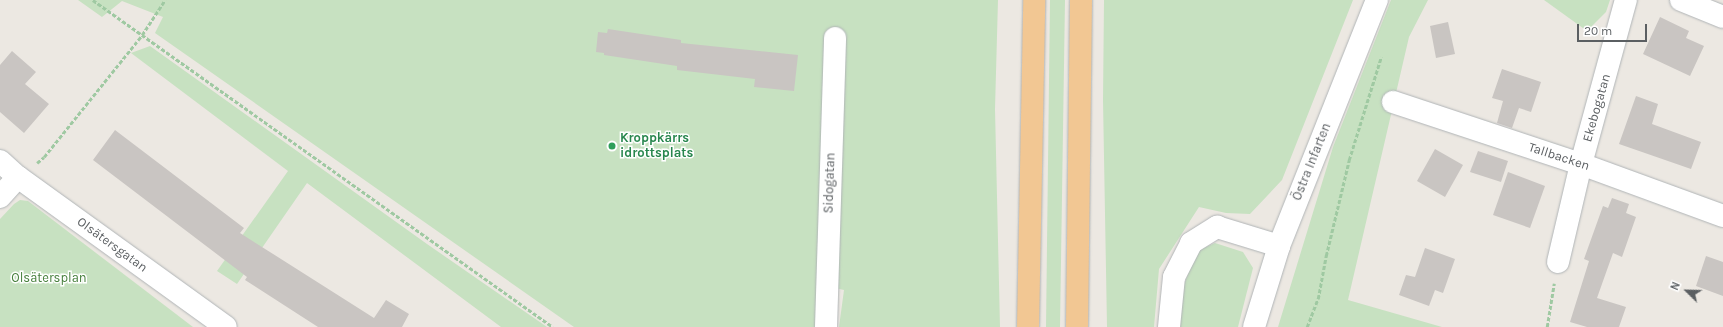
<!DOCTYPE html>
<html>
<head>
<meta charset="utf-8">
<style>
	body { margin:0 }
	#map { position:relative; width:1723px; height:327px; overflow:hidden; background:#ece8e2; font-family:Karla,sans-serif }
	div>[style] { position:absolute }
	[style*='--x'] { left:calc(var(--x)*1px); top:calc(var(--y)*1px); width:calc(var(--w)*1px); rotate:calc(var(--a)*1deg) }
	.green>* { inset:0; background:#c7e1c1 }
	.building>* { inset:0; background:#c9c5c2 }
	.path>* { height:2.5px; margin-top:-1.25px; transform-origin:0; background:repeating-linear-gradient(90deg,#9fc9a2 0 4px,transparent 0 6px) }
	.roads { filter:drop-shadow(0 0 1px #b0b4b6) drop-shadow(0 0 1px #b0b4b6) }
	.minor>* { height:22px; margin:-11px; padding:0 11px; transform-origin:11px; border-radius:11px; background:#fff }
	.highway>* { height:22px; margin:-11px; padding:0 11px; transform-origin:11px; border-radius:11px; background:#f2c793 }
	.dots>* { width:11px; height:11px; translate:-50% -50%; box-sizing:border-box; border:2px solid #fff; border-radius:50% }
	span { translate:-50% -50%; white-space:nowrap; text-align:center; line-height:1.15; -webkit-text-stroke:3px #fff; paint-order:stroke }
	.street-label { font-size:13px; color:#5b5f62 }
	.leisure-label { font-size:13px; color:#27864d; font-weight:700 }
	.left { translate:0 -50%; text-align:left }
	.park-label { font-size:13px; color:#467f3c }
	.north { position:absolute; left:1667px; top:271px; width:40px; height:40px; -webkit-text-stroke:3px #fff; paint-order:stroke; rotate:293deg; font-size:11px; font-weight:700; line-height:16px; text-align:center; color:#5b5f62 }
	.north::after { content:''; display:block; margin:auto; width:14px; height:18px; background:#5b5f62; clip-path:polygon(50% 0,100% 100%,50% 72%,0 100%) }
	.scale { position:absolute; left:1577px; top:24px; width:70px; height:18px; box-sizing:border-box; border:2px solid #5b5f62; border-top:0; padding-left:5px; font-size:12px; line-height:14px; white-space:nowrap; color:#5b5f62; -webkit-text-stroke:3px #fff; paint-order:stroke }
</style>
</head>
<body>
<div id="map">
	<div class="green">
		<div style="clip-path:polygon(78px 0,998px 0,995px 109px,1000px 327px,839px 327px,844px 290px,816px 284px,816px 327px,574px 327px,155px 33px,163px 17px,122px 1px,102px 17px)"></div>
		<div style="clip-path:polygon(1050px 0,1065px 0,1060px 327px,1046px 327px)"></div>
		<div style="clip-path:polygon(1104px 0,1353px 0,1282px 180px,1250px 214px,1226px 213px,1199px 207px,1159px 269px,1154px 327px,1107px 327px,1103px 100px)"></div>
		<div style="clip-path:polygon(1391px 0,1428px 0,1409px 37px,1348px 300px,1442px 327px,1278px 327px,1333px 147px)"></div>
		<div style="clip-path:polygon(1544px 0,1610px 0,1606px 12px,1587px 31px)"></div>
		<div style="clip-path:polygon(150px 46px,427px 244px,547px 327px,501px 327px,307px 183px,237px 284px,217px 271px,288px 171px,131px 53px)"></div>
		<div style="clip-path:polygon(20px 200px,28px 201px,193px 327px,0 327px,0 219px,14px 204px)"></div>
		<div style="clip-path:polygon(1215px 243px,1243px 252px,1253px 268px,1238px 327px,1177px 327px,1181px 292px,1197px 251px)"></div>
	</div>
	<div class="building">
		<div style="clip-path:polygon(1660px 17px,1689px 31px,1686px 38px,1704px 46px,1690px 76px,1643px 54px)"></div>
		<div style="clip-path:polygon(1448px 22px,1455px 54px,1436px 58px,1430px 26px)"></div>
		<div style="clip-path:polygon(608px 29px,681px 40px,681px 43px,798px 55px,794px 91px,754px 87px,755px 79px,677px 70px,677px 66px,604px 55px,604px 53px,596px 52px,598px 32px,607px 33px)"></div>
		<div style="clip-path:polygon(12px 51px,36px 72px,25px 84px,49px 104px,24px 133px,0 112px,0 65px)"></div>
		<div style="clip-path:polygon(1502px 69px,1541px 82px,1531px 112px,1519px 108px,1512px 128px,1497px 123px,1503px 101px,1492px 98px)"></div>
		<div style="clip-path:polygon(1636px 96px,1658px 104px,1652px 124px,1701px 142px,1691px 169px,1619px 144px)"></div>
		<div style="clip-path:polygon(115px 130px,244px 228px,240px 233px,374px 318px,386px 300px,409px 314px,402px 327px,318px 327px,245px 280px,247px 277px,93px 160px)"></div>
		<div style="clip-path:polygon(1435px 149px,1463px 165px,1445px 197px,1417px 181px)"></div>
		<div style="clip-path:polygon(1478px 151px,1508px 161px,1501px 182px,1470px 172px)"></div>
		<div style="clip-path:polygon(1508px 172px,1545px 186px,1530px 228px,1493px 215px)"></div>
		<div style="clip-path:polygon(1612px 198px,1629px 204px,1626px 213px,1636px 217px,1622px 257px,1613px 253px,1597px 298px,1626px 307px,1619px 327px,1587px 327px,1570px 322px,1589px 261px,1584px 259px,1603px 206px,1608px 208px)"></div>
		<div style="clip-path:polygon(1425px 248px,1455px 259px,1443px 293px,1435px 290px,1429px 306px,1399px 295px,1406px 275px,1415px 277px)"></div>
		<div style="clip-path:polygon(1706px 256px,1723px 262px,1723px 296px,1696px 286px)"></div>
	</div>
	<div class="path">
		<div style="--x:93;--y:0;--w:564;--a:35.41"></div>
		<div style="--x:37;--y:163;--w:9;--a:-41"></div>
		<div style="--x:44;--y:157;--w:156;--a:-51.2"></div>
		<div style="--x:142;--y:35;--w:42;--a:-56.7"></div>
		<div style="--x:1307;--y:327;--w:30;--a:-69"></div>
		<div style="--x:1318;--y:299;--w:44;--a:-79.5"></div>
		<div style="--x:1326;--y:256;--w:99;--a:-76.5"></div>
		<div style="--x:1349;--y:160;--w:108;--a:-72.7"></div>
		<div style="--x:1547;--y:327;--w:44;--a:-80.8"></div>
	</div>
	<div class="roads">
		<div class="minor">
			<div style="--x:1681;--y:0;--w:45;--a:22"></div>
			<div style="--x:1393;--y:102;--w:198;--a:18.3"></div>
			<div style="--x:1581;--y:164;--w:151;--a:20.1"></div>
			<div style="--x:0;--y:161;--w:24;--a:42"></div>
			<div style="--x:18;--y:177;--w:256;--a:35.8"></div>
			<div style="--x:0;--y:197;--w:27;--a:-48"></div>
			<div style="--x:1558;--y:262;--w:101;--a:-76.8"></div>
			<div style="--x:1581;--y:164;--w:170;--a:-74.7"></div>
			<div style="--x:826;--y:327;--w:289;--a:-88.2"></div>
			<div style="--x:1169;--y:327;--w:50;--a:-84.3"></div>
			<div style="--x:1174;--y:277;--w:38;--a:-63"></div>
			<div style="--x:1191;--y:243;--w:31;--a:-32"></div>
			<div style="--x:1217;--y:227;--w:65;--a:17"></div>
			<div style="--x:1254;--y:327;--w:85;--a:-72.8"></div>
			<div style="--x:1279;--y:246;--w:265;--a:-68.3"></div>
		</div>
		<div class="highway">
			<div style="--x:1028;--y:327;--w:327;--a:-88.9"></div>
			<div style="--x:1077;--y:327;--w:327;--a:-89.3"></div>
		</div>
	</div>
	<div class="dots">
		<div style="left:612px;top:146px;background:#2e9e5b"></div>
	</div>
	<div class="street-label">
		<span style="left:1597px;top:108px;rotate:-74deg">Ekebogatan</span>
		<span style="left:1559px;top:157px;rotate:18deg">Tallbacken</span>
		<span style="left:1312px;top:162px;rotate:-68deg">Östra Infarten</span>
		<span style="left:830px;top:183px;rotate:-88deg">Sidogatan</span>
		<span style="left:112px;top:245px;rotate:36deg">Olsätersgatan</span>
	</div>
	<div class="leisure-label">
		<span class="left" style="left:620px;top:146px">Kroppkärrs<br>idrottsplats</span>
	</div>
	<div class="park-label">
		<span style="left:49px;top:278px">Olsätersplan</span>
	</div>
	<div class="north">N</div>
	<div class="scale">20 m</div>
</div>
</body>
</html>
